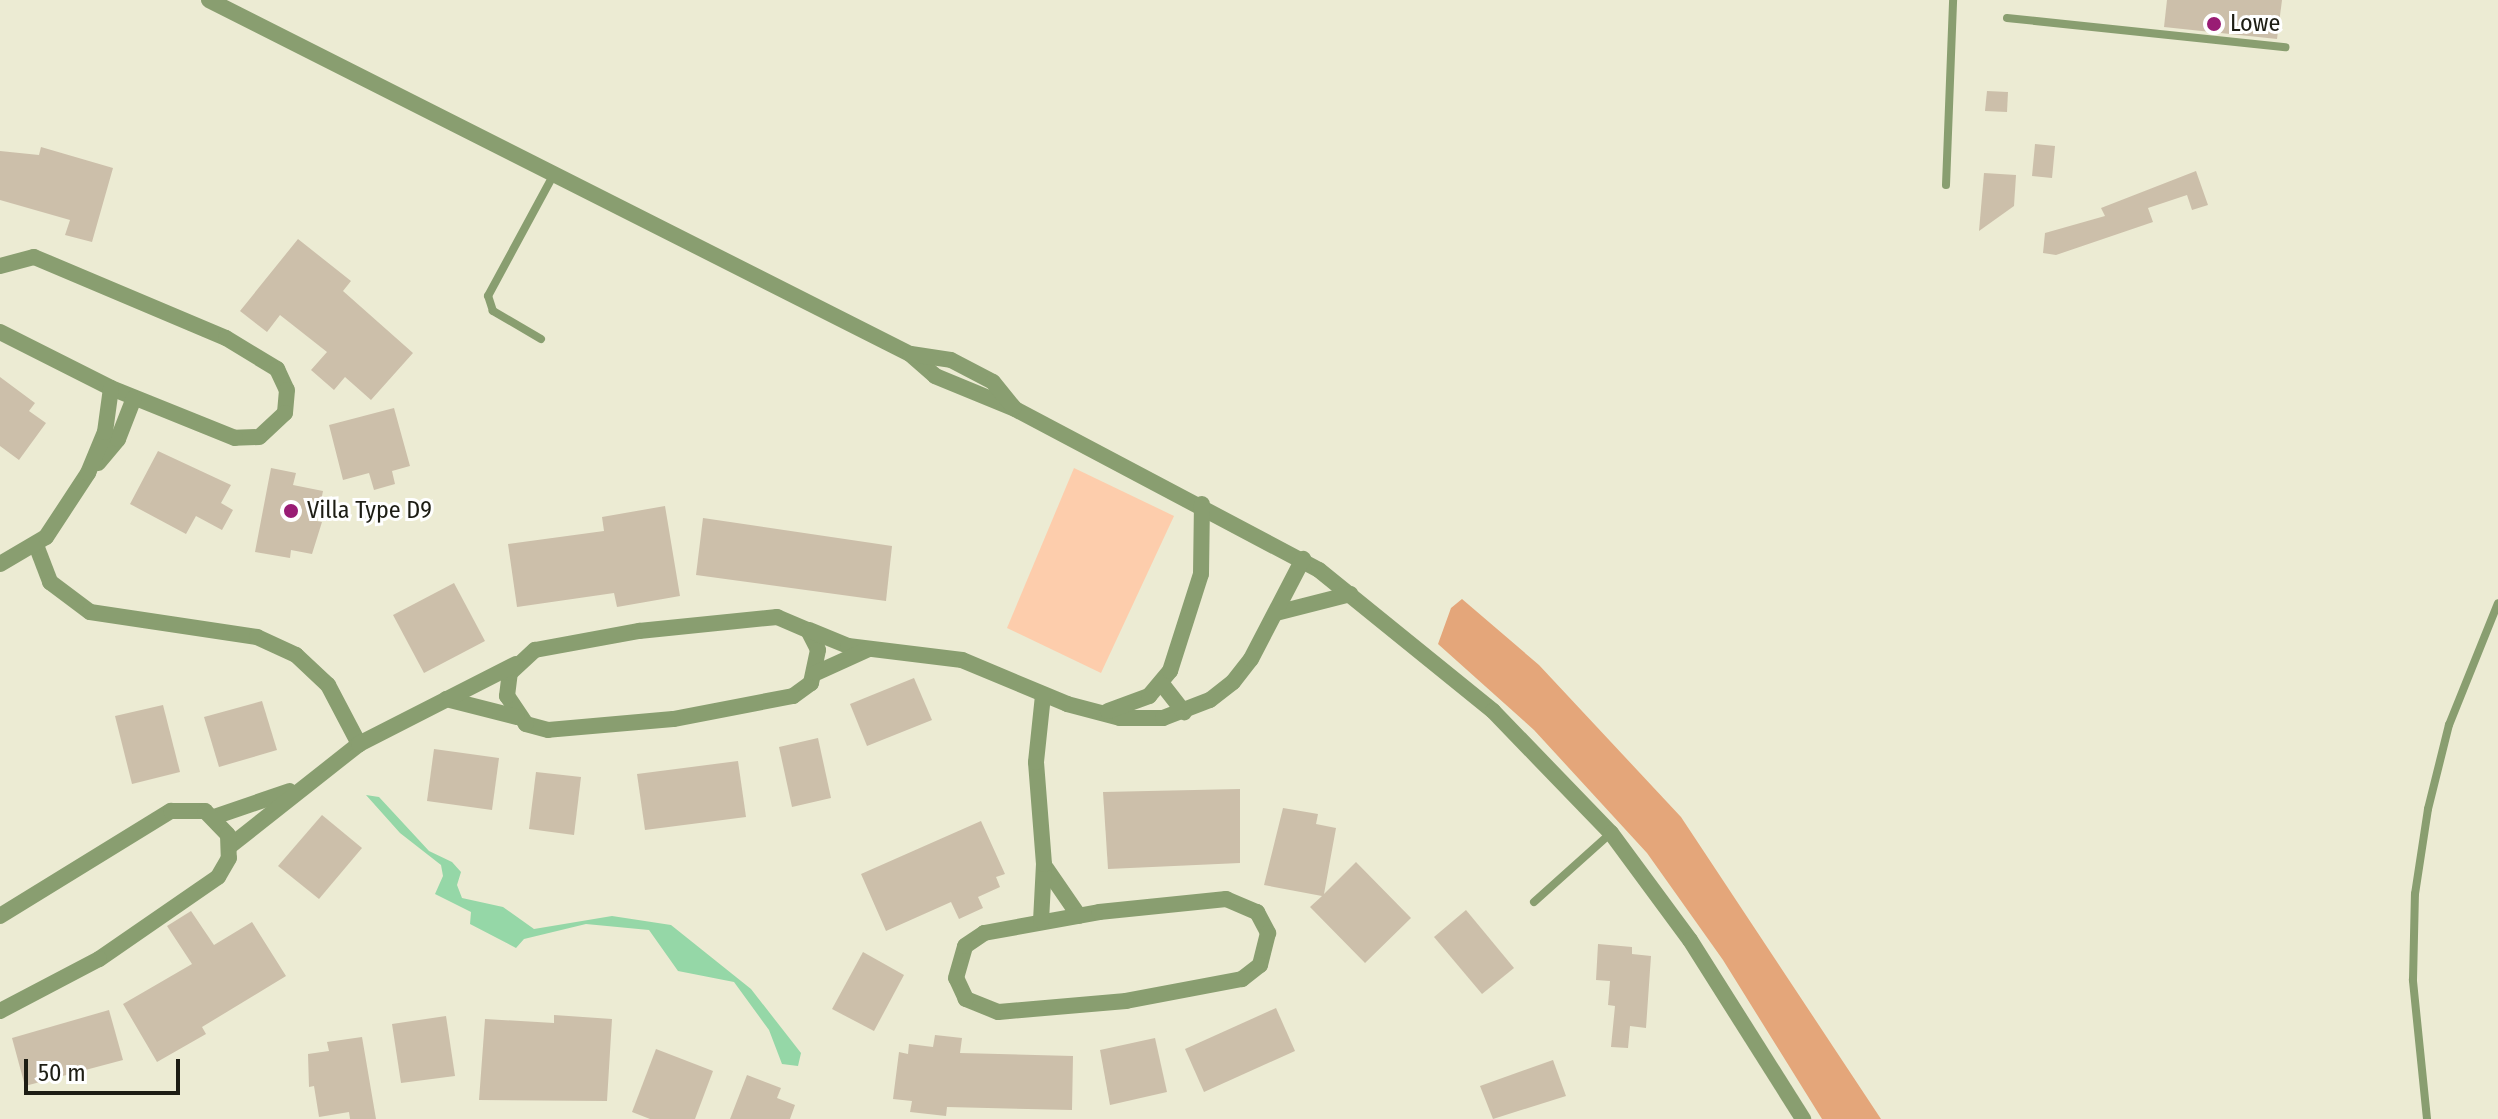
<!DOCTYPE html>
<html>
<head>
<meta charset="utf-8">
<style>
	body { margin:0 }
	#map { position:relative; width:2498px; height:1119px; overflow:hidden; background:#ecebd3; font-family:"Fira Sans Condensed",sans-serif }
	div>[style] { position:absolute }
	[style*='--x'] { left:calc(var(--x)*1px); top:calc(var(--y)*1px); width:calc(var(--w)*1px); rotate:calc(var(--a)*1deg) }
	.green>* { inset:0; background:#fdcdac }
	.forest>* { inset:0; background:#e4a67a }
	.water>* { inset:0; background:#95d7a7 }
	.building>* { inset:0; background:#ccbfaa }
	.lane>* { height:8px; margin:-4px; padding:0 4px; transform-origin:4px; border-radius:4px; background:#899e70 }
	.street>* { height:16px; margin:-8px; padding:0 8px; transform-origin:8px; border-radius:8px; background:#899e70 }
	.dots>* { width:22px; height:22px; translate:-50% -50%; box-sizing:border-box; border:4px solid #fff; border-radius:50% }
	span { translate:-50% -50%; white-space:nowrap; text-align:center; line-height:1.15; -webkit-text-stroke:6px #fff; paint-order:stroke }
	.poi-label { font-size:24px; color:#1d1d14 }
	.left { translate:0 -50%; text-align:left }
	.scale { position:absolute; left:24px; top:1059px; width:156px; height:36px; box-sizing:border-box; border:4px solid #1d1d14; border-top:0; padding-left:10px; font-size:24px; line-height:28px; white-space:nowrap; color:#1d1d14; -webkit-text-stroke:6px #fff; paint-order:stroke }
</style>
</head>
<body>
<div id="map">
	<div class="green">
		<div style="clip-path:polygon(1074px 468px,1174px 516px,1101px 673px,1007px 628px)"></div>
	</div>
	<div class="forest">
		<div style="clip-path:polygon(1462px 599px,1539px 665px,1681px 817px,1881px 1119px,1822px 1119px,1723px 960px,1647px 853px,1534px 730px,1438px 644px,1451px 608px)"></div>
	</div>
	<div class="water">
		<div style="clip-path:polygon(366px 795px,379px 797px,429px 851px,452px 862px,461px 872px,457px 885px,462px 898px,503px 907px,534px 929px,612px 916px,671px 925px,751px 989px,801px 1053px,798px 1066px,782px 1064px,769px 1030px,734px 982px,678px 971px,649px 930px,586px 924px,524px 939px,516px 948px,470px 924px,471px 912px,435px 894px,443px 876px,441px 865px,400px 833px)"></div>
	</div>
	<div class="building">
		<div style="clip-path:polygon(2167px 0,2282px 0,2277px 39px,2164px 27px)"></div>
		<div style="clip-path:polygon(1987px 91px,2008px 92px,2007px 112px,1985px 111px)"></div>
		<div style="clip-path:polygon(2035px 144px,2055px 146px,2052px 178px,2032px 176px)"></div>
		<div style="clip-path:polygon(41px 147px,113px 168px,92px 242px,65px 235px,70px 220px,0 200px,0 151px,39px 155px)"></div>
		<div style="clip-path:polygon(2196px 171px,2208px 205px,2192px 210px,2187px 195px,2148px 208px,2153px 222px,2056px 255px,2043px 253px,2045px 233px,2105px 216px,2101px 208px)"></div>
		<div style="clip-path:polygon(1984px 173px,2016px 175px,2014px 206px,1979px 231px)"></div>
		<div style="clip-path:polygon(298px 239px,351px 281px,343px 291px,413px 353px,371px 400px,345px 377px,334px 390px,311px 370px,327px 352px,280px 315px,267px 332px,240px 311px)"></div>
		<div style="clip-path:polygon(0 377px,35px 403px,29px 411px,46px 423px,19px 460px,0 446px)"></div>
		<div style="clip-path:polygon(394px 408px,410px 466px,392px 471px,395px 484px,374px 490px,369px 473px,343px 480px,329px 425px)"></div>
		<div style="clip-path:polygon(158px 451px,231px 485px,221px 503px,233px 510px,222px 530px,196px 516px,186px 534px,130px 504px)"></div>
		<div style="clip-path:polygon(271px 468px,296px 473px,293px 485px,323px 491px,317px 521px,322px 522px,312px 554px,291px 550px,290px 558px,255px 552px)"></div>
		<div style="clip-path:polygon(665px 506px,680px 596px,617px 607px,614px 593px,517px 607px,508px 544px,604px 531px,602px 517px)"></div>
		<div style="clip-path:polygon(703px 518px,892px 546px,886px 601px,696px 575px)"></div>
		<div style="clip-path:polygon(454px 583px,485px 641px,424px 673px,393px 615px)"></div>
		<div style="clip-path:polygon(914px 678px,932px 720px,867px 746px,850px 704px)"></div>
		<div style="clip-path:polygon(262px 701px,277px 750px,219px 767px,204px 717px)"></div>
		<div style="clip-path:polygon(163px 705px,180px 772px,132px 784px,115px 716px)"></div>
		<div style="clip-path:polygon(818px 738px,831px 798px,792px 807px,779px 747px)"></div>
		<div style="clip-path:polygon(434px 749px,499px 758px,492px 810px,427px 801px)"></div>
		<div style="clip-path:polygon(738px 761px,746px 817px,645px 830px,637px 774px)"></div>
		<div style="clip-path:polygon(536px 772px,581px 777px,574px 835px,529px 829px)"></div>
		<div style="clip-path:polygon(1240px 789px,1240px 863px,1108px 869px,1103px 792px)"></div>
		<div style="clip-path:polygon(1283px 808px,1318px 814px,1316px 824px,1336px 828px,1324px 894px,1356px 862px,1411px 918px,1365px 963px,1310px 907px,1322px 896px,1264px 885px)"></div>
		<div style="clip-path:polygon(322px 815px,362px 848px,319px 899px,278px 866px)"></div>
		<div style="clip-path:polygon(981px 821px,1005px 874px,996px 877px,1000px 887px,978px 897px,983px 908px,959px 919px,951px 902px,886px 931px,861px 874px)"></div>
		<div style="clip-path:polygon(1466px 910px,1514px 968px,1482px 994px,1434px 937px)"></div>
		<div style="clip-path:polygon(191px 911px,214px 945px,252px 922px,286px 976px,202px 1027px,206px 1034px,157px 1062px,123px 1004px,192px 964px,167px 926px)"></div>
		<div style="clip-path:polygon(1598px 944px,1632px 947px,1632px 954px,1651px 956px,1646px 1028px,1630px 1026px,1628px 1048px,1611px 1047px,1615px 1006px,1608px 1005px,1610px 981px,1596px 980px)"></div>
		<div style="clip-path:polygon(863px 952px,904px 975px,874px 1031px,832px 1009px)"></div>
		<div style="clip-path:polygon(1276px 1008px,1295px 1051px,1204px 1092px,1185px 1049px)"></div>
		<div style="clip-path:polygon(109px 1010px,123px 1060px,25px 1086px,12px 1038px)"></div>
		<div style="clip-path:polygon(554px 1015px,612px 1019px,607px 1101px,479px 1100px,485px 1019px,554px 1023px)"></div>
		<div style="clip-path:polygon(446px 1016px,455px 1076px,401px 1083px,392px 1024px)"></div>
		<div style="clip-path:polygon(935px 1035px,962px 1038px,960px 1053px,1073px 1056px,1072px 1110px,947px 1107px,946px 1116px,910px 1112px,912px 1101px,893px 1099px,899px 1052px,908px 1054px,909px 1044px,933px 1047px)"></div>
		<div style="clip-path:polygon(362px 1037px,376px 1119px,350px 1119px,349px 1112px,319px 1117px,314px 1086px,309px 1087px,308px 1054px,329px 1051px,327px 1042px)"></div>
		<div style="clip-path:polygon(1155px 1038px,1167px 1092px,1110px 1105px,1100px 1050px)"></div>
		<div style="clip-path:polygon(656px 1049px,713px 1071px,695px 1119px,650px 1119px,632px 1112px)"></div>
		<div style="clip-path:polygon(1553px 1060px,1566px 1096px,1493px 1119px,1480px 1086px)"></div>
		<div style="clip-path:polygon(747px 1075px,781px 1088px,777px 1098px,795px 1105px,790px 1119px,730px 1119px)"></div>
	</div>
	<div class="lane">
		<div style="--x:2007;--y:18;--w:280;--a:6"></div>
		<div style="--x:1946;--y:185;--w:185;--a:-87.8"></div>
		<div style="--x:541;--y:339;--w:56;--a:-149.7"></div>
		<div style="--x:493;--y:311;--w:16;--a:-108"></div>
		<div style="--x:488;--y:296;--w:139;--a:-61.6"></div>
		<div style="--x:1534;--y:902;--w:103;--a:-41.9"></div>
		<div style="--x:2427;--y:1119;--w:140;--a:-95.8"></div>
		<div style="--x:2413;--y:980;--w:86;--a:-88.7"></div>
		<div style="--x:2415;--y:894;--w:86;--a:-81.3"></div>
		<div style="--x:2428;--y:809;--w:87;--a:-76"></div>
		<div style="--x:2449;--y:725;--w:131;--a:-68.1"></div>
	</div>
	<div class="street">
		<div style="--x:209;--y:0;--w:785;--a:26.79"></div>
		<div style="--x:910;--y:354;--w:33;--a:41"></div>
		<div style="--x:935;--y:376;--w:87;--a:22.4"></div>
		<div style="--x:1015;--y:409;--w:344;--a:27.9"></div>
		<div style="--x:1319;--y:570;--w:224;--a:39"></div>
		<div style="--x:1493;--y:711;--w:170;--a:46"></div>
		<div style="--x:1611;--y:833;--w:133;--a:53.6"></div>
		<div style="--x:1690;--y:940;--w:212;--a:57.7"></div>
		<div style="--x:0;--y:266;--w:35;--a:-15"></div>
		<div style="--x:34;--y:257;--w:208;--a:22.9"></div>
		<div style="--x:226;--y:338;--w:60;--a:31.3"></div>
		<div style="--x:277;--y:369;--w:23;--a:65"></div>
		<div style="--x:287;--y:390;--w:23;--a:95"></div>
		<div style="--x:285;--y:413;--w:35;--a:137"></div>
		<div style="--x:259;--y:437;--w:24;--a:178"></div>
		<div style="--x:235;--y:438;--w:134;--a:-158"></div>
		<div style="--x:111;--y:388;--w:124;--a:-153.2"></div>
		<div style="--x:911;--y:354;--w:40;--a:8.5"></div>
		<div style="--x:951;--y:360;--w:47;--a:27.6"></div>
		<div style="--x:993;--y:382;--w:33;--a:51"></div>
		<div style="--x:98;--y:463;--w:31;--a:-50"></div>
		<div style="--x:118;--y:439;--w:44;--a:-68.7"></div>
		<div style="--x:36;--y:545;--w:40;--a:69"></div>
		<div style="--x:50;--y:582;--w:50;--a:36.9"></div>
		<div style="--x:90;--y:612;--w:169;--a:8.5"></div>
		<div style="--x:257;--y:637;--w:43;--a:24.8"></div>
		<div style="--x:296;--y:655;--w:44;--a:43.2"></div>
		<div style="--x:328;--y:685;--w:67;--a:62.3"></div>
		<div style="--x:0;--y:564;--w:53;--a:-30.4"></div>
		<div style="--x:46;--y:537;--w:77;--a:-56.7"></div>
		<div style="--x:88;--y:473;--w:44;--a:-67.5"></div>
		<div style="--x:105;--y:432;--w:44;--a:-82.2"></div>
		<div style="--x:1276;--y:613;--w:77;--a:-14.2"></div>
		<div style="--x:777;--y:617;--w:34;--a:23"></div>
		<div style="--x:808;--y:630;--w:22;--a:63"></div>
		<div style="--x:818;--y:650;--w:34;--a:102"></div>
		<div style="--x:811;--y:683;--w:22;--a:144"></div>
		<div style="--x:793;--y:696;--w:122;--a:169.1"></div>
		<div style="--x:673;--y:719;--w:125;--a:175"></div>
		<div style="--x:548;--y:730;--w:23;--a:-165"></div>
		<div style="--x:526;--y:724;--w:34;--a:-124"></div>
		<div style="--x:507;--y:696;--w:23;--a:-83"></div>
		<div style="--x:510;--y:673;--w:34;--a:-43"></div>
		<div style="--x:535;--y:650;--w:106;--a:-10.4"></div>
		<div style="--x:639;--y:631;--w:139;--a:-5.8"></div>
		<div style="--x:809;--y:630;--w:42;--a:22.3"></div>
		<div style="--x:848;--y:646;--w:115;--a:7"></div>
		<div style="--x:962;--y:660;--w:114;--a:22.7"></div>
		<div style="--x:1067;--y:704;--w:55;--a:14.8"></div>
		<div style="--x:1120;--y:718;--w:43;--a:0"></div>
		<div style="--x:1163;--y:718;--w:50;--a:-21"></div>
		<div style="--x:1210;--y:700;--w:29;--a:-38"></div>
		<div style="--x:1233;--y:682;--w:29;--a:-52"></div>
		<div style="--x:1251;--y:659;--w:113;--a:-62.5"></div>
		<div style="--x:816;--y:673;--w:58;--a:-24.4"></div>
		<div style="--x:1162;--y:684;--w:36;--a:52"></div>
		<div style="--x:446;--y:699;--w:73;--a:14.2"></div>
		<div style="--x:1108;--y:711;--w:44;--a:-20.1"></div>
		<div style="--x:1149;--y:696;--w:33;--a:-50"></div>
		<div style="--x:1170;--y:671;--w:102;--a:-72.3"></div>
		<div style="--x:1201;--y:574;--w:70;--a:-89.2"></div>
		<div style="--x:214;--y:817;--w:80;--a:-18.9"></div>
		<div style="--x:230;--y:846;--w:164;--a:-38.3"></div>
		<div style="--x:359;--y:744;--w:176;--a:-27"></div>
		<div style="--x:1046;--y:868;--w:58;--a:55.5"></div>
		<div style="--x:1226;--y:899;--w:34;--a:23"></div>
		<div style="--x:1257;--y:912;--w:24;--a:62"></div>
		<div style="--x:1268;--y:933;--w:33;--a:104"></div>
		<div style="--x:1260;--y:965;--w:23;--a:142"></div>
		<div style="--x:1242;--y:979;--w:118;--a:169.3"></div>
		<div style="--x:1126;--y:1001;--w:128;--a:175.1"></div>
		<div style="--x:998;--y:1012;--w:35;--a:-158"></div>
		<div style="--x:966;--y:999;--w:23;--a:-115"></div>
		<div style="--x:956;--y:978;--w:33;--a:-74"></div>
		<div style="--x:965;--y:946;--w:23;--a:-34"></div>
		<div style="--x:984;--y:933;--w:117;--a:-10.3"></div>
		<div style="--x:1099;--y:912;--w:128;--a:-5.8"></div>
		<div style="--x:0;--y:916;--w:201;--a:-31.6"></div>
		<div style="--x:171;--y:811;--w:34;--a:0"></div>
		<div style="--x:205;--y:811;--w:33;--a:46"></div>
		<div style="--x:228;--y:835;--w:23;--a:88"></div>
		<div style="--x:229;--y:858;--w:22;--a:120"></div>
		<div style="--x:218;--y:877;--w:145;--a:145.4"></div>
		<div style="--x:99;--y:959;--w:112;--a:152.3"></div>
		<div style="--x:1041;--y:921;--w:57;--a:-87"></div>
		<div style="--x:1044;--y:864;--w:102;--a:-94.5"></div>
		<div style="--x:1036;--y:762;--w:67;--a:-84"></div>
	</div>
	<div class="dots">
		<div style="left:2214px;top:24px;background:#991c74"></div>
		<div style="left:291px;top:511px;background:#991c74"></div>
	</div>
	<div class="poi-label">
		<span class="left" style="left:2230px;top:24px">Lowe</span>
		<span class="left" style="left:307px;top:511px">Villa Type D9</span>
	</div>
	<div class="scale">50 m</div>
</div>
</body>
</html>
